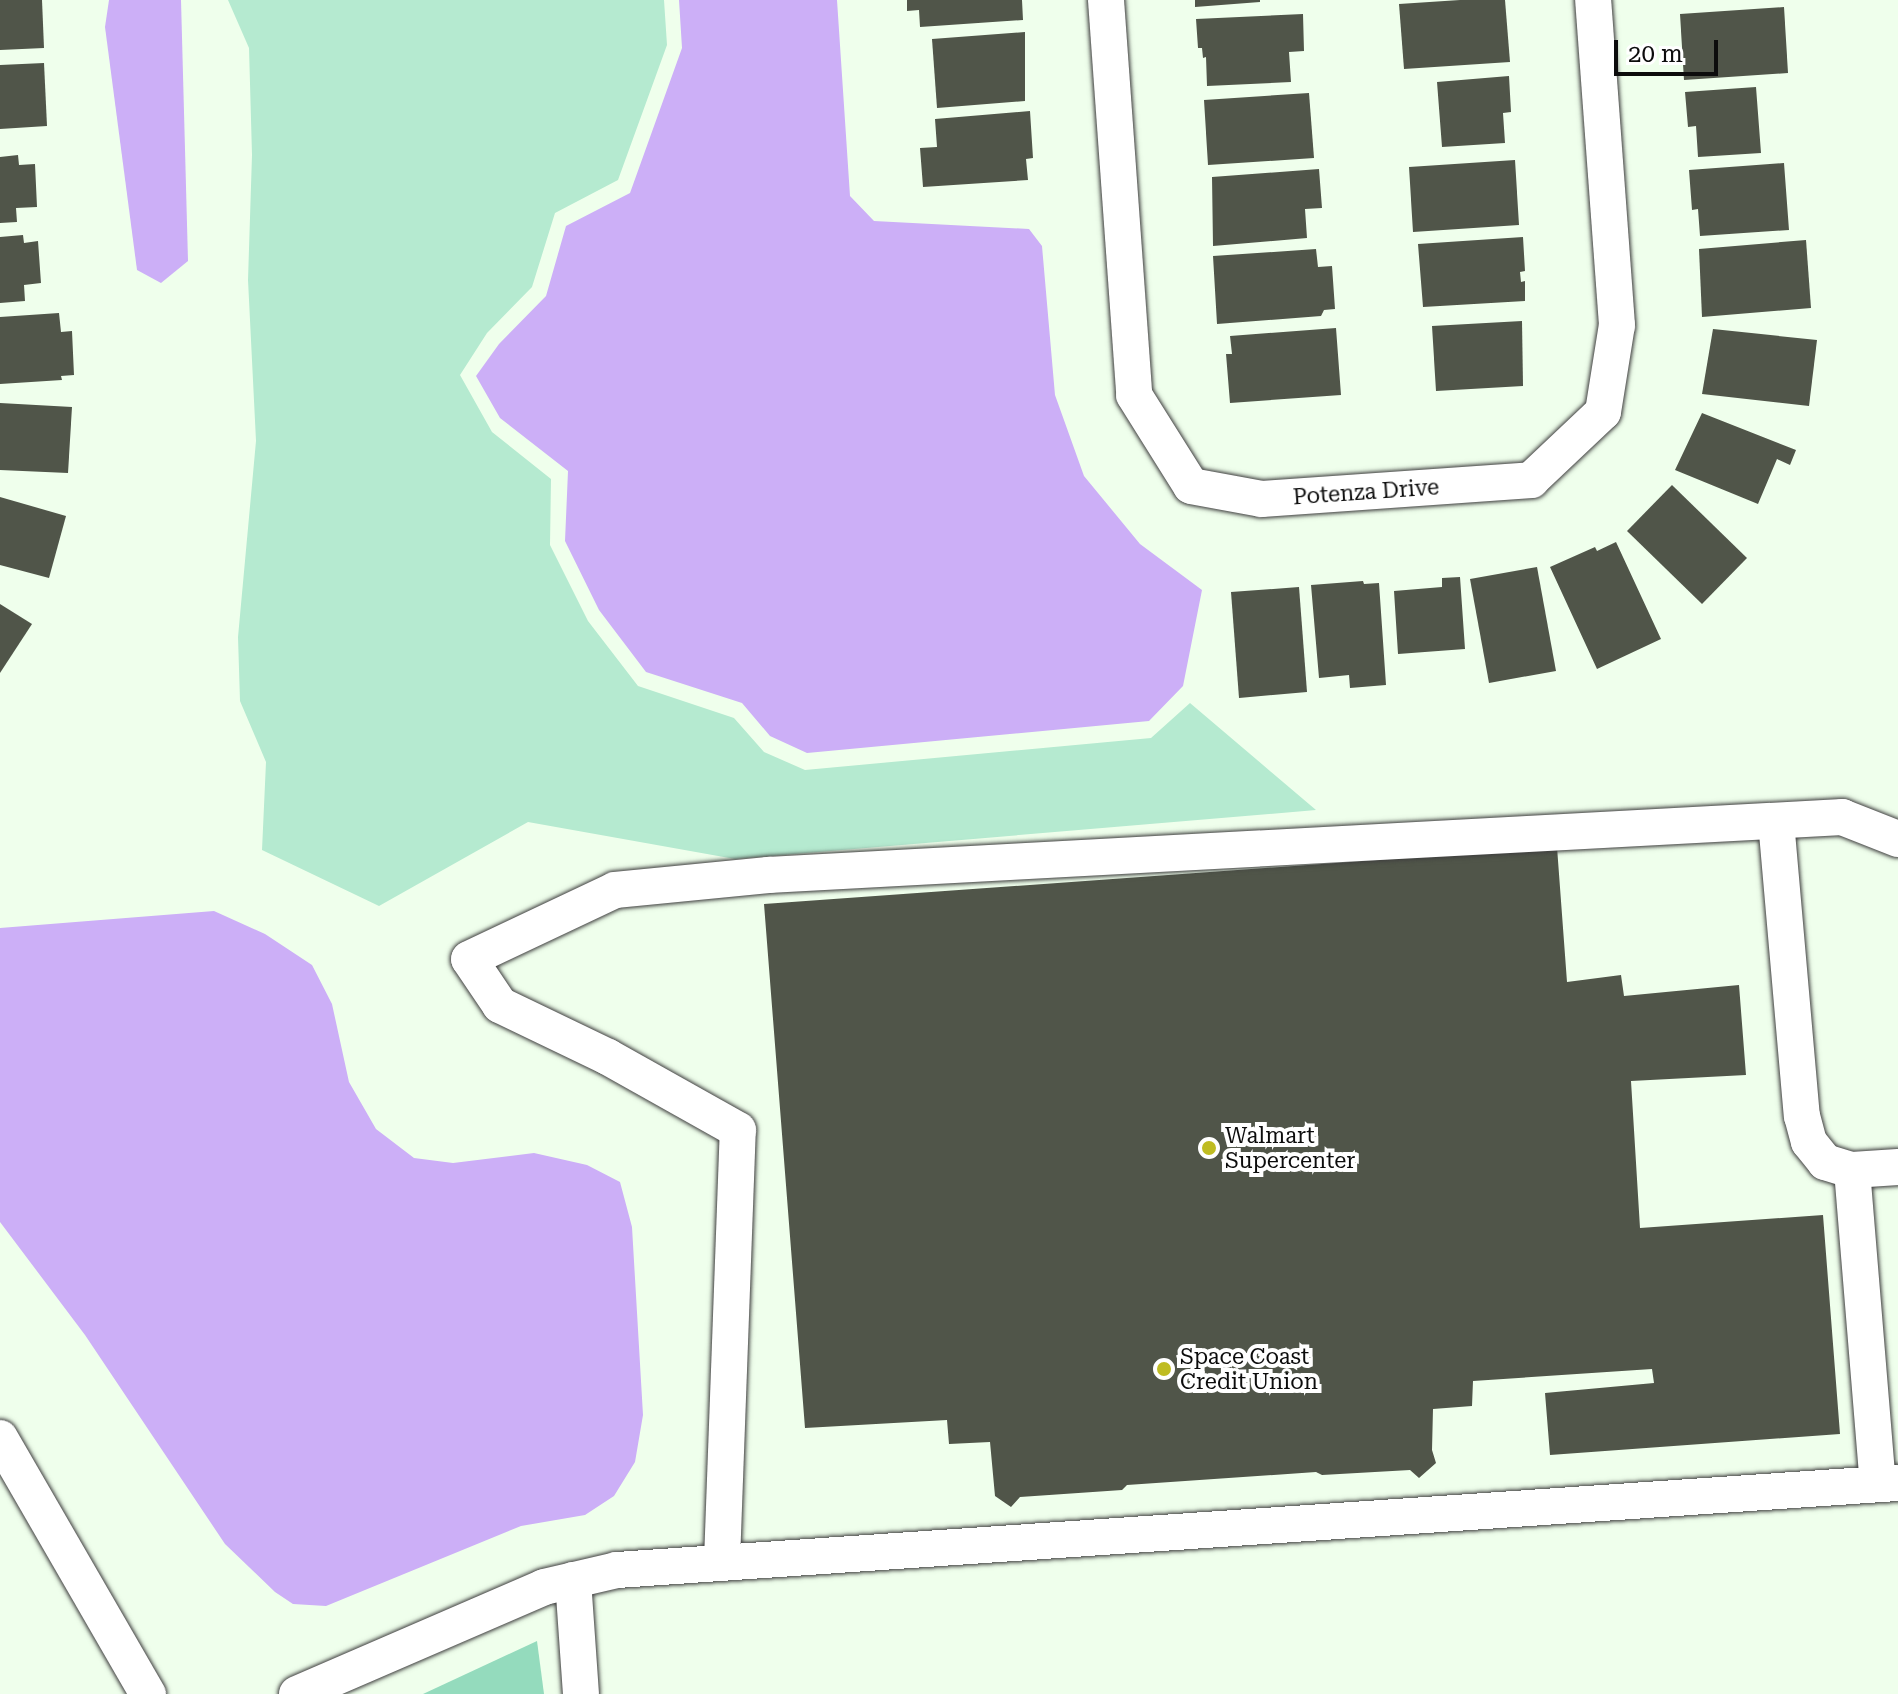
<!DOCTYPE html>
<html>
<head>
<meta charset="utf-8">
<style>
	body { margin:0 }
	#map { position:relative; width:1898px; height:1694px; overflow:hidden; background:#efffec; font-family:"Roboto Serif",serif }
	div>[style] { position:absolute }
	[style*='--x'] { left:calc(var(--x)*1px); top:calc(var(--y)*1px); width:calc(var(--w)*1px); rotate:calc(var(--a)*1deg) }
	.green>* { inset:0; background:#b5ead0 }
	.forest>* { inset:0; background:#94dbbd }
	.water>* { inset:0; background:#ccaff7 }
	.building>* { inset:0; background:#505549 }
	.roads { filter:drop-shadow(0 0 2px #3f3f3f) drop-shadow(0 0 2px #3f3f3f) }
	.minor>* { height:36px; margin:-18px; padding:0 18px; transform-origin:18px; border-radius:18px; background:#fff }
	.dots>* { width:22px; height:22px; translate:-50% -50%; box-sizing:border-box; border:4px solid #fff; border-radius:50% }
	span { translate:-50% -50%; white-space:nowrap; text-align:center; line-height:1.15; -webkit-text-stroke:8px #fff; paint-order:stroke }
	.street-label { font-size:22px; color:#0c0c0c }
	.poi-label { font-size:22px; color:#0c0c0c }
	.left { translate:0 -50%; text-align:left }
	.scale { position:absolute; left:1614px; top:40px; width:104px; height:36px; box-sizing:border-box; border:4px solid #0c0c0c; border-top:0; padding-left:10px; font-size:24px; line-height:28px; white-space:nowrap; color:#0c0c0c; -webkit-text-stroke:6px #fff; paint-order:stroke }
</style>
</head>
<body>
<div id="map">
	<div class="green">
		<div style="clip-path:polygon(228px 0,664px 0,667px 45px,618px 180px,555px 213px,532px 287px,487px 333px,460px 375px,492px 432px,551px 479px,550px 545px,588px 621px,638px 686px,734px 718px,764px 752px,805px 770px,1151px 738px,1190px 703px,1316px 810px,735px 859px,528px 822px,379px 906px,262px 850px,266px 762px,240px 701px,238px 637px,256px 441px,248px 280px,252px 155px,249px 48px)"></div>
	</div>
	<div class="forest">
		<div style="clip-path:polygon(537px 1641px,544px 1694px,423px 1694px)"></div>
	</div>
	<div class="water">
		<div style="clip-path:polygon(109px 0,181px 0,188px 261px,161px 283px,137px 270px,105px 27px)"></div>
		<div style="clip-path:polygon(679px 0,837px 0,850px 196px,874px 221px,1029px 229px,1042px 246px,1055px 395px,1084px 476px,1140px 544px,1202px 590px,1183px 686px,1149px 721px,807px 753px,770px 736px,742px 703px,646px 672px,599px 610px,565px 541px,568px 471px,500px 418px,476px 376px,499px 344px,546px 296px,566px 226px,630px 193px,682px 48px)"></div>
		<div style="clip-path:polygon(214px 911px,265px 934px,312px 965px,332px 1004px,349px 1082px,376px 1129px,414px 1158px,453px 1163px,534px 1153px,587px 1165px,620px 1182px,632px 1227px,643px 1415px,635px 1462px,614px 1496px,585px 1515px,521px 1526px,326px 1606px,293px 1604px,275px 1592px,225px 1544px,85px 1335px,0 1222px,0 928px)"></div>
	</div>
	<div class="building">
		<div style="clip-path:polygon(0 0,42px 0,44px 48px,0 50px)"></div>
		<div style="clip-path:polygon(907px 0,1022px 0,1023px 20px,920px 27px,919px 10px,907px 11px)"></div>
		<div style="clip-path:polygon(1195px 0,1260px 0,1260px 2px,1195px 7px)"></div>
		<div style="clip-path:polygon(1460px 0,1505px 0,1510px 62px,1404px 69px,1399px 4px)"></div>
		<div style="clip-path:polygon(1784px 7px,1788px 73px,1684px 80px,1680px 14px)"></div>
		<div style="clip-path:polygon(1303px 14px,1304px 51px,1289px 52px,1291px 82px,1207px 86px,1206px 57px,1203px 58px,1202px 48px,1198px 48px,1196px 19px)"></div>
		<div style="clip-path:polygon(1025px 32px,1025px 101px,937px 108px,932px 39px)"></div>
		<div style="clip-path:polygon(44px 63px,47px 126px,0 129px,0 65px)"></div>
		<div style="clip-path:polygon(1509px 76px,1511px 112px,1503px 113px,1505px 143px,1442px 147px,1437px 82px)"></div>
		<div style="clip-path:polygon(1756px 87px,1761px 153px,1698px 157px,1696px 126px,1688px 127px,1685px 92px)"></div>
		<div style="clip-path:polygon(1309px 93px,1314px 158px,1208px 165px,1204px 100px)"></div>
		<div style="clip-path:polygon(1030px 111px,1033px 158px,1026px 159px,1028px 180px,923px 187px,920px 148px,937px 147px,935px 119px)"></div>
		<div style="clip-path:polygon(18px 155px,19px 165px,35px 164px,37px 207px,16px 208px,17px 222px,0 223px,0 157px)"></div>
		<div style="clip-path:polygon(1515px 160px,1519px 225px,1413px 232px,1409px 167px)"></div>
		<div style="clip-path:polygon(1784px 163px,1789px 230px,1700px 236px,1698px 209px,1692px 210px,1689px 170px)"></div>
		<div style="clip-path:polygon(1319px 169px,1322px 208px,1305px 209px,1307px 238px,1213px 246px,1212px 177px)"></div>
		<div style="clip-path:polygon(23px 235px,24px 243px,38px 241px,41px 283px,24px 285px,25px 301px,0 303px,0 237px)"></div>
		<div style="clip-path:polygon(1523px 237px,1525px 271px,1520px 272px,1521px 282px,1525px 281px,1525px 301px,1423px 307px,1418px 244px)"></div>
		<div style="clip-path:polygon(1806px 240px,1811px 308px,1702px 317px,1699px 249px)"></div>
		<div style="clip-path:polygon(1316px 249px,1318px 267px,1332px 266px,1335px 309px,1324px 310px,1321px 316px,1217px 324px,1213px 256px)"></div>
		<div style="clip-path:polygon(59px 313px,61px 332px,72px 331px,74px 375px,61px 376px,62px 380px,0 384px,0 317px)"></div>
		<div style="clip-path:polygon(1522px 321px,1523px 386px,1436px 391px,1432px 326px)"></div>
		<div style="clip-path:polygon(1336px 328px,1341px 395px,1230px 403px,1226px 354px,1232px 354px,1230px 336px)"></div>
		<div style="clip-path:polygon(1713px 329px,1817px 340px,1809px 406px,1702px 394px)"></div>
		<div style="clip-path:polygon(0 403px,72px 407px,68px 473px,0 470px)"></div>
		<div style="clip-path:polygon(1702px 413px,1796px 450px,1790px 465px,1777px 459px,1758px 504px,1675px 470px)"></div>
		<div style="clip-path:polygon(1672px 485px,1747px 558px,1702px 604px,1627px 531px)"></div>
		<div style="clip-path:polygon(0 497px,66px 516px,49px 578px,0 565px)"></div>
		<div style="clip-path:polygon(1616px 542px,1661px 639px,1597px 669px,1550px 567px,1595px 547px,1597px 551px)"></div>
		<div style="clip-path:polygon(1537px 567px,1556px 671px,1489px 683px,1470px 579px)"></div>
		<div style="clip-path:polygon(1460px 577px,1465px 649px,1398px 654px,1394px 591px,1442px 587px,1442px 578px)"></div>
		<div style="clip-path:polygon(1363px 581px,1364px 584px,1379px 583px,1386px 685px,1350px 688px,1349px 675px,1319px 678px,1311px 585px)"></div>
		<div style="clip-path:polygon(1299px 587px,1307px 692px,1239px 698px,1231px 592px)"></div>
		<div style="clip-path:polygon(0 604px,32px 624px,0 673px)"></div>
		<div style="clip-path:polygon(1557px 847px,1567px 982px,1621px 975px,1624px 996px,1739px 985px,1746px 1075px,1631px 1081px,1640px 1228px,1823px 1215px,1840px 1434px,1550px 1455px,1545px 1393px,1654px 1383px,1652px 1369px,1473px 1381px,1472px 1406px,1433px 1409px,1432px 1450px,1436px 1463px,1419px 1478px,1410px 1470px,1322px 1475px,1316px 1472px,1127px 1485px,1122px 1490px,1020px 1497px,1011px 1507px,995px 1496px,990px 1442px,949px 1444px,947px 1420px,805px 1428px,764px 904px)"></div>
	</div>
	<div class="roads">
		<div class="minor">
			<div style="--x:1106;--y:0;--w:396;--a:85.9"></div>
			<div style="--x:1134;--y:395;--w:107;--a:57.9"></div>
			<div style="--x:1191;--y:486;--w:72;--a:10.4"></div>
			<div style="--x:1262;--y:499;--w:270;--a:-4"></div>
			<div style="--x:1531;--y:480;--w:99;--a:-43.4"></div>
			<div style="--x:1603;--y:412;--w:88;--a:-80.9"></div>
			<div style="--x:1617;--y:325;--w:326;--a:-94.2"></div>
			<div style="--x:1776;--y:821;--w:296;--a:85"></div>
			<div style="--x:1802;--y:1116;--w:27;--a:75"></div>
			<div style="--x:1809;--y:1142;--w:26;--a:51"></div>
			<div style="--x:1825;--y:1162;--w:28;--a:17"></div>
			<div style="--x:1852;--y:1170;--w:46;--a:-3.7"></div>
			<div style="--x:1852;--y:1170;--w:315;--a:85.3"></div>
			<div style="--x:0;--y:1438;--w:296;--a:60"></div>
			<div style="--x:722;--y:1561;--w:431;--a:-87.9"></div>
			<div style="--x:738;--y:1130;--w:149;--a:-150.7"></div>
			<div style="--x:608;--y:1057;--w:120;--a:-154.3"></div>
			<div style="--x:500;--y:1005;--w:55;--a:-124"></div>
			<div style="--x:469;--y:959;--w:161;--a:-25.3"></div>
			<div style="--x:615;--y:890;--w:154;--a:-5.6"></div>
			<div style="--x:768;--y:875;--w:1076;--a:-3.09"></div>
			<div style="--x:1842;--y:817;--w:60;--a:21.4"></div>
			<div style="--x:573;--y:1580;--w:114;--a:86"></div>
			<div style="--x:297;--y:1694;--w:269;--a:-23.4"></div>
			<div style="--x:544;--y:1587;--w:75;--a:-13.1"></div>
			<div style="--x:617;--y:1570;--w:1284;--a:-3.89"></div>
		</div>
	</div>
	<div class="dots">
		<div style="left:1209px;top:1148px;background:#bfbc22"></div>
		<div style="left:1164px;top:1369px;background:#bfbc22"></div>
	</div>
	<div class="street-label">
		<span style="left:1366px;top:492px;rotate:-4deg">Potenza Drive</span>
	</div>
	<div class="poi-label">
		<span class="left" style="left:1225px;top:1148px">Walmart<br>Supercenter</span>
		<span class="left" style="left:1180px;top:1369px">Space Coast<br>Credit Union</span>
	</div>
	<div class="scale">20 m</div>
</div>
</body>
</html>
